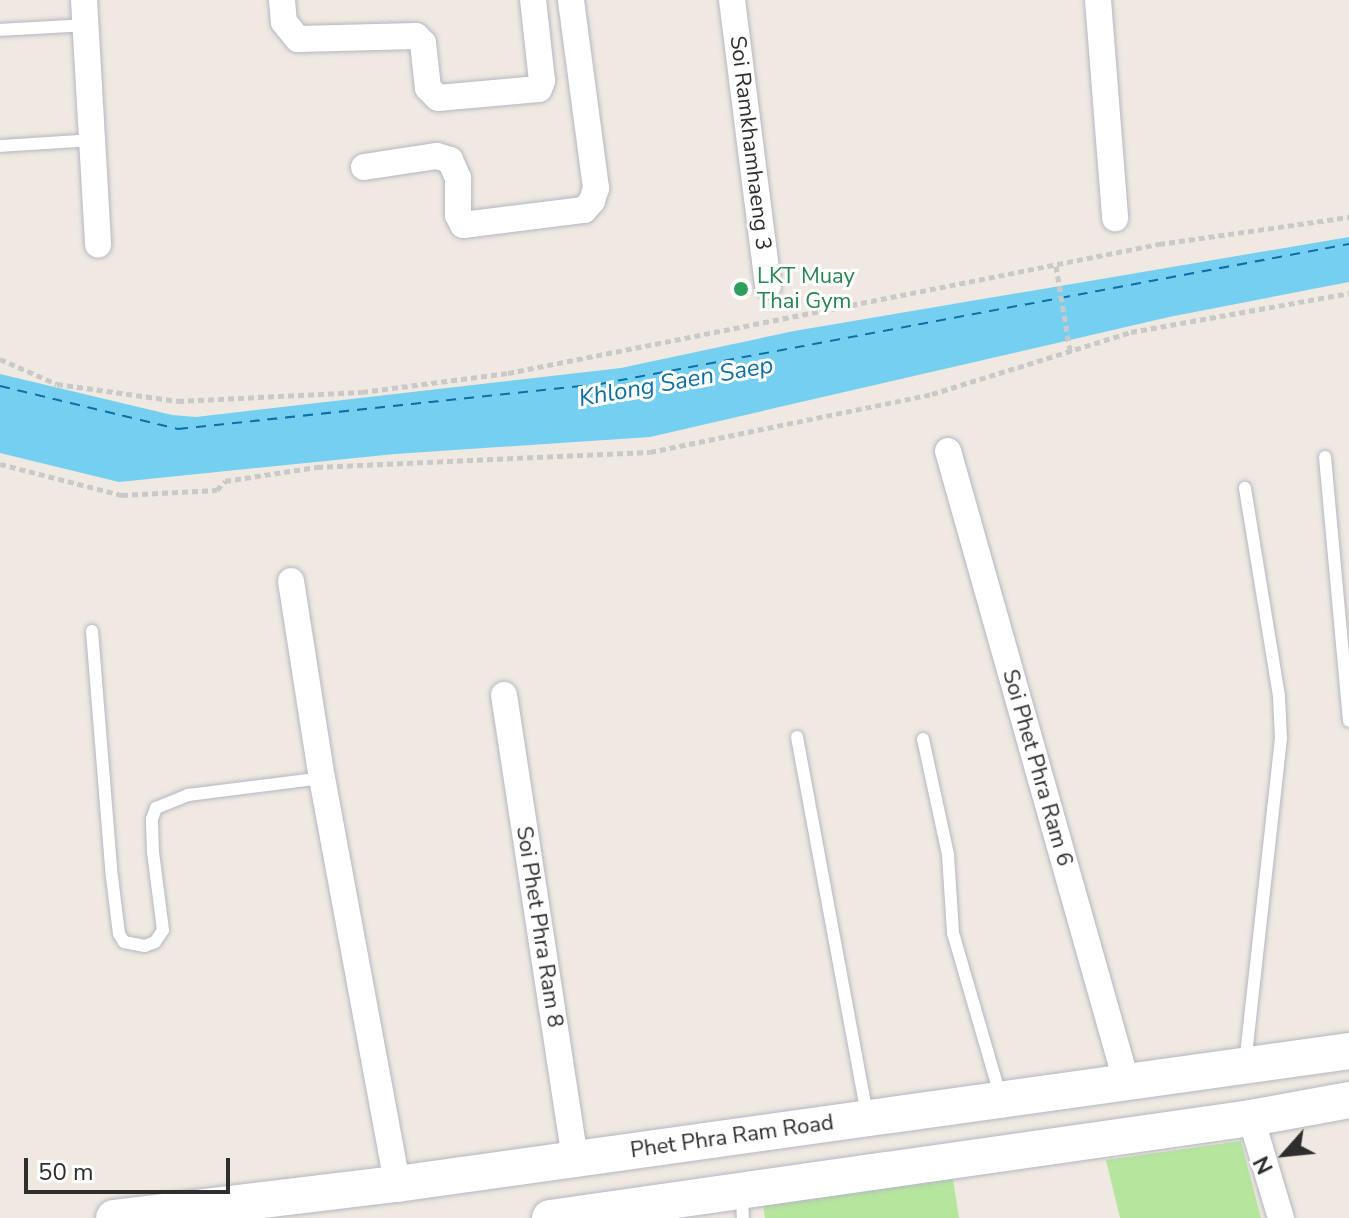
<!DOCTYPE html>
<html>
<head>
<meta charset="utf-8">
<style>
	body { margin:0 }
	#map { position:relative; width:1349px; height:1218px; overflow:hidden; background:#efe9e1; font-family:"Nunito Sans",sans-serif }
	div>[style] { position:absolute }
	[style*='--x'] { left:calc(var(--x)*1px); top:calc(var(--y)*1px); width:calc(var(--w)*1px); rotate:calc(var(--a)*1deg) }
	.green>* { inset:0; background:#b6e59e }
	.water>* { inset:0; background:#75cff0 }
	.ferry>* { height:2px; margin-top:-1px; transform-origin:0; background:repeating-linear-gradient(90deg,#0d6fa3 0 10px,transparent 0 18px) }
	.path>* { height:5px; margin-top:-2.5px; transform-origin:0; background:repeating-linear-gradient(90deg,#c9c9c9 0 6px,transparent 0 10px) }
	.roads { filter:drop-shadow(0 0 2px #b4b7c1) drop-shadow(0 0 2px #b4b7c1) }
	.lane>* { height:12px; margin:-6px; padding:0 6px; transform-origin:6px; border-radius:6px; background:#fff }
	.street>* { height:26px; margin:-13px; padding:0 13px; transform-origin:13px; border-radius:13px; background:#fff }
	.secondary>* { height:36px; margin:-18px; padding:0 18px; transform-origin:18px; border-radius:18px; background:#fff }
	.dots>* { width:22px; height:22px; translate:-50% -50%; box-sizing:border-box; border:4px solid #fff; border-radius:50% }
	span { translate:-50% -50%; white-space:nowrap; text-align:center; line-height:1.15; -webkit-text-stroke:6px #fff; paint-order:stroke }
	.street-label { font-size:22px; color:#2e2e2e }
	.leisure-label { font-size:22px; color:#27864d }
	.left { translate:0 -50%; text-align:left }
	.water-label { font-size:24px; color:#0d6fa3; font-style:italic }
	.north { position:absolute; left:1245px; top:1114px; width:80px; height:80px; -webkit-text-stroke:6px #fff; paint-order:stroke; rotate:243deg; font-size:22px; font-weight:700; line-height:32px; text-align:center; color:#2e2e2e }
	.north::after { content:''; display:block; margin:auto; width:28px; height:36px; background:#2e2e2e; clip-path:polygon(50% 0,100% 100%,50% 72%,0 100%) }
	.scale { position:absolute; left:24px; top:1158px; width:206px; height:36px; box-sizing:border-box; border:4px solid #2e2e2e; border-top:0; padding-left:10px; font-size:24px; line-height:28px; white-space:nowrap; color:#2e2e2e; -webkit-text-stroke:6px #fff; paint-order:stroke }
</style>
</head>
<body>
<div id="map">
	<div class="green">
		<div style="clip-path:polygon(1241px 1141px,1261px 1218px,1120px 1218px,1106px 1160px)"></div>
		<div style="clip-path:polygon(953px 1179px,959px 1218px,765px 1218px,763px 1204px)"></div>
	</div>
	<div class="water">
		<div style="clip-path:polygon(1349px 237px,1349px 282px,1169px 317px,650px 437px,395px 454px,119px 482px,0 453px,0 374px,172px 415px,196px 417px,621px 368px,794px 331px)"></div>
	</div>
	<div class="ferry">
		<div style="--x:0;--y:386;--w:183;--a:13.6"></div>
		<div style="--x:178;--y:429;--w:424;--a:-6.1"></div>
		<div style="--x:600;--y:384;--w:762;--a:-10.59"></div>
	</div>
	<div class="path">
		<div style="--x:1056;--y:266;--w:86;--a:80.6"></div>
		<div style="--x:0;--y:359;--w:62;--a:23.7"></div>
		<div style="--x:57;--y:384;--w:122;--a:8"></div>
		<div style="--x:178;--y:401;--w:184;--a:-2.8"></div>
		<div style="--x:362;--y:392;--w:147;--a:-7.4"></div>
		<div style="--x:508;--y:373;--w:664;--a:-11.21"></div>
		<div style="--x:1159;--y:244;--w:192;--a:-8.1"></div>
		<div style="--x:0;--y:464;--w:126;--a:14.3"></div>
		<div style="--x:122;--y:495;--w:95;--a:-3"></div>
		<div style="--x:217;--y:490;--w:12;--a:-48"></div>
		<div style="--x:225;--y:481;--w:93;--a:-8.7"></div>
		<div style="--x:317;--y:467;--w:333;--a:-2.6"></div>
		<div style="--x:650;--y:452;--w:288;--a:-11.6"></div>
		<div style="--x:932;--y:394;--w:208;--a:-17.3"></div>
		<div style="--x:1131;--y:332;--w:221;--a:-10.1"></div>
	</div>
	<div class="roads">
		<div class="lane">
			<div style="--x:0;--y:30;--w:86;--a:-3.3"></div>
			<div style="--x:0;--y:146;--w:92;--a:-3.7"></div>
			<div style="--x:1325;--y:457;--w:265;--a:84.8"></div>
			<div style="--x:92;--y:631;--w:247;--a:85.4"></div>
			<div style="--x:112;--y:877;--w:57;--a:83"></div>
			<div style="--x:119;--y:934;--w:9;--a:58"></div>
			<div style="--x:124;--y:942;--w:21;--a:11"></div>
			<div style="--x:145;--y:946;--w:11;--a:-22"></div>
			<div style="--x:155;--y:942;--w:14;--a:-56"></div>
			<div style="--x:163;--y:930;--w:79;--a:-97.3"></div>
			<div style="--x:153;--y:852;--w:33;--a:-92"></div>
			<div style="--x:152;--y:819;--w:12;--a:-70"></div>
			<div style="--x:156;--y:808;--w:35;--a:-22"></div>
			<div style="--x:188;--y:795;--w:135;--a:-7.2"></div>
			<div style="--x:797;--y:737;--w:385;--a:79.5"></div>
			<div style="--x:923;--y:739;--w:119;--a:77.8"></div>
			<div style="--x:948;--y:855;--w:78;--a:86.3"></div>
			<div style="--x:953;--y:933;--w:172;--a:73.8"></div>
			<div style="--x:1245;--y:1064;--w:327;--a:-83.7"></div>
			<div style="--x:1281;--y:739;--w:43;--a:-92.7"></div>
			<div style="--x:1279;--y:696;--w:211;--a:-99.3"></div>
			<div style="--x:742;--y:1195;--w:23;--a:88"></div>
		</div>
		<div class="street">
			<div style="--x:84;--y:0;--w:245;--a:86.7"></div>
			<div style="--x:282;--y:0;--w:22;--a:85"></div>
			<div style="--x:284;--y:22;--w:22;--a:51"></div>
			<div style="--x:298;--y:39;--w:118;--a:-1.5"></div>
			<div style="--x:416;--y:36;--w:10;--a:45"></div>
			<div style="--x:423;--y:43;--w:45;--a:83.7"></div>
			<div style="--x:428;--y:88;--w:14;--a:45"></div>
			<div style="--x:438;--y:98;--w:101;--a:-5.1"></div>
			<div style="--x:539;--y:89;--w:9;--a:-69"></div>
			<div style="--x:542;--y:81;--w:81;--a:-96.3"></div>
			<div style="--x:732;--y:0;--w:288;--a:82.8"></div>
			<div style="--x:1098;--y:0;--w:219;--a:85.5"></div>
			<div style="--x:364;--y:167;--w:74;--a:-8.6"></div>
			<div style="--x:437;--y:156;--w:14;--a:17"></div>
			<div style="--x:450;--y:160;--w:20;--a:66"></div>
			<div style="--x:458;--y:178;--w:37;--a:90"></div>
			<div style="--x:458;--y:215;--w:11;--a:63"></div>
			<div style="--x:463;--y:225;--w:122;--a:-7.1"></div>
			<div style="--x:584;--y:210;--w:12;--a:-48"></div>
			<div style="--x:592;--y:201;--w:14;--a:-73"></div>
			<div style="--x:596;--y:188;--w:190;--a:-97.6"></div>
			<div style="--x:948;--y:451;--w:658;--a:74.21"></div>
			<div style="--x:291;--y:581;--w:199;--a:81.1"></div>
			<div style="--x:322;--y:778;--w:413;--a:79.5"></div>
			<div style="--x:504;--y:695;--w:469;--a:81.3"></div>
			<div style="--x:1251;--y:1118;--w:104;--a:73.3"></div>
		</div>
		<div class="secondary">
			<div style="--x:114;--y:1218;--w:285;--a:-6.9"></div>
			<div style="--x:397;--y:1184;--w:961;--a:-7.95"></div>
			<div style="--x:550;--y:1218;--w:708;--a:-8.12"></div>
			<div style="--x:1251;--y:1118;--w:100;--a:-10.4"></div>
		</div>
	</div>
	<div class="dots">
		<div style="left:741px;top:289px;background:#2e9e5b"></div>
	</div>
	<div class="street-label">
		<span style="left:750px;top:143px;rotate:83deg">Soi Ramkhamhaeng 3</span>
		<span style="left:1037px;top:768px;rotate:74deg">Soi Phet Phra Ram 6</span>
		<span style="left:539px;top:927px;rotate:81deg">Soi Phet Phra Ram 8</span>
		<span style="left:732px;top:1137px;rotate:-8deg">Phet Phra Ram Road</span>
	</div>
	<div class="leisure-label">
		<span class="left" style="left:757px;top:289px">LKT Muay<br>Thai Gym</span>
	</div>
	<div class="water-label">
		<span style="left:676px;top:382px;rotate:-10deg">Khlong Saen Saep</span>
	</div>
	<div class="north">N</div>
	<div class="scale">50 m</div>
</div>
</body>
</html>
